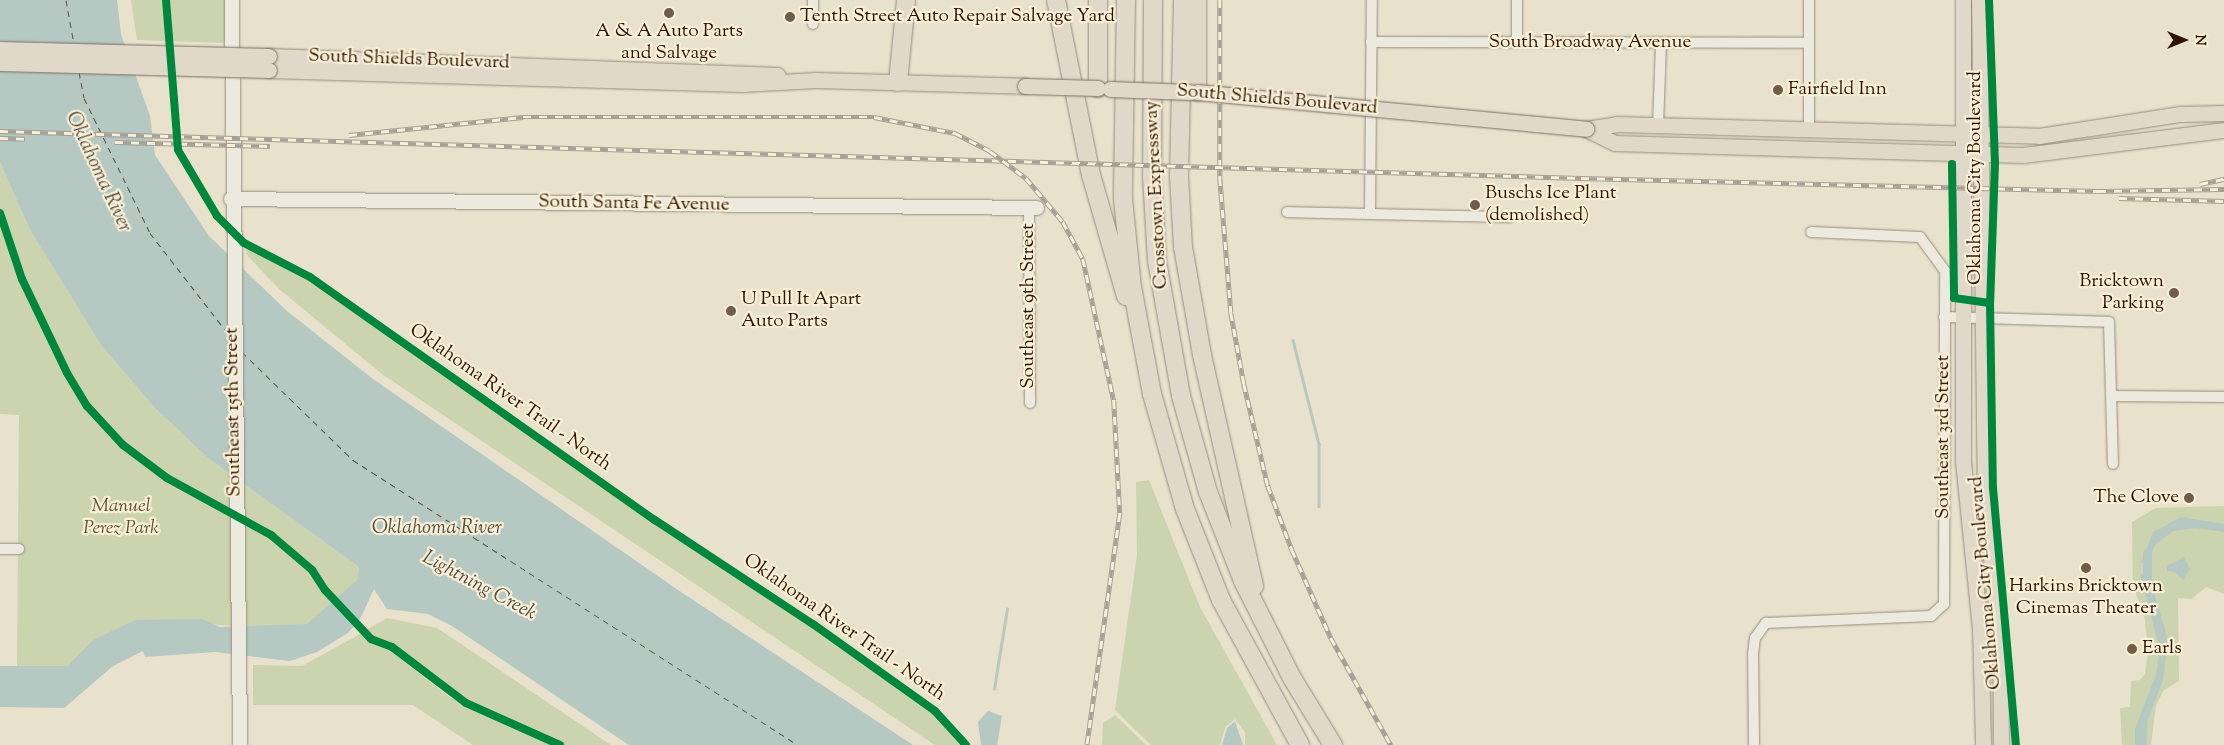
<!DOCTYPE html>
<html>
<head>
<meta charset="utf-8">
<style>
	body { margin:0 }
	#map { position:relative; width:2224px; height:745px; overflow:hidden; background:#e8e1cc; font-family:"Sorts Mill Goudy",serif }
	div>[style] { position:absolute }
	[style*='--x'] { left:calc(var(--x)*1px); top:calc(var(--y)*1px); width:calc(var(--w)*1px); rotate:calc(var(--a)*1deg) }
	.green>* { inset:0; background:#ccd3af }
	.water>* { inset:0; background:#b6c8c2 }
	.stream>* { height:2.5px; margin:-1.25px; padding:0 1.25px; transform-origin:1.25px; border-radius:1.25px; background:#b6c8c2 }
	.canal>* { height:9px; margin:-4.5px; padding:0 4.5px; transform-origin:4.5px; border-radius:4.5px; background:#b6c8c2 }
	.ferry>* { height:1px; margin-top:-0.5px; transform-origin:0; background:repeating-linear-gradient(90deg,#574f42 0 6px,transparent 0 11px) }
	.roads { filter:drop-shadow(0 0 1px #948d7f) drop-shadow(0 0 1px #948d7f) }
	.street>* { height:10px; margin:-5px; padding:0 5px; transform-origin:5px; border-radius:5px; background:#ece9de }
	.secondary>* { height:14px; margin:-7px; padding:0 7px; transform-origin:7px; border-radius:7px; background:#ece9de }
	.primary>* { height:15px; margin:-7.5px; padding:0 7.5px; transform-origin:7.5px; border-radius:7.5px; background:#e0d8c9 }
	.highway>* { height:18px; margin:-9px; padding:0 9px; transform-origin:9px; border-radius:9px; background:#e0d8c9 }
	.rail>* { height:4.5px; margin-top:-2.25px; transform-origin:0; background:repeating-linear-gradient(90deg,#f8efd6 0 8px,#a7a096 0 16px); box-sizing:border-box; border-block:1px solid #a7a096 }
	.bridges { filter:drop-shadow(0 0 1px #7a7164) drop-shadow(0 0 1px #7a7164) }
	.primary-bridge>* { height:15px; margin:-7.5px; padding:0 7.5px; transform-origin:7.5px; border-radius:7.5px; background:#e0d8c9 }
	.cycleway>* { height:8px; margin:-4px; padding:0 4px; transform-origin:4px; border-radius:4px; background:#00873e }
	.dots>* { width:14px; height:14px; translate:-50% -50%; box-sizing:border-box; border:2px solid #f8efd6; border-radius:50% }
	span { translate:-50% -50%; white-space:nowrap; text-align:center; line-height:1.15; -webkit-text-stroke:4.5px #f8efd6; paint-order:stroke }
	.poi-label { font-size:19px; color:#2f1400 }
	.left { translate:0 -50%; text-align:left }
	.right { translate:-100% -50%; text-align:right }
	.street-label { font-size:19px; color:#2f1400 }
	.park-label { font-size:19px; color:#5e5335; font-style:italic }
	.water-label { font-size:20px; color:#574f42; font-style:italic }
	.north { position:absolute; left:2159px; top:15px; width:50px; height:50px; -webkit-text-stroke:4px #f8efd6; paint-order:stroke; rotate:90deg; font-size:14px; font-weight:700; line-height:20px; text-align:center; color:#2f1400 }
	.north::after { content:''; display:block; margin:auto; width:18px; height:22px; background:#2f1400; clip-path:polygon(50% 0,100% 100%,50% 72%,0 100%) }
</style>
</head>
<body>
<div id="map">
	<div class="green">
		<div style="clip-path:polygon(131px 0,226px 0,227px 43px,137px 40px)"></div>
		<div style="clip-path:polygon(0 162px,30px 230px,101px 345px,154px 407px,208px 458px,359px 567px,357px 580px,323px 614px,307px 624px,256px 627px,135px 620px,84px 649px,67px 666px,17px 668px,19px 415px,0 414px)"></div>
		<div style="clip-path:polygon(246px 246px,309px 281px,875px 670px,930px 709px,964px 745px,935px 745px,382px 374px,279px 289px,247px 255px)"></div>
		<div style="clip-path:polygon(1149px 480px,1200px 607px,1277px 745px,1245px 745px,1245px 732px,1235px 719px,1226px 726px,1220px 745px,1151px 745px,1115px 710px,1137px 555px,1136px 482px)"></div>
		<div style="clip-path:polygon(2224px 506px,2224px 594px,2206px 587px,2192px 599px,2178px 598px,2179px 681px,2164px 690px,2156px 705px,2151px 745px,2122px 745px,2120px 708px,2130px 707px,2131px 681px,2140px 680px,2145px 674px,2148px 652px,2145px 620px,2133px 585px,2132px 522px,2156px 508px)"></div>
		<div style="clip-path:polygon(387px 618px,437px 628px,611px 745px,565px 745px,466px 700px,366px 630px)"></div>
		<div style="clip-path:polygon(360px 634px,389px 650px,451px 698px,551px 745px,473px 745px,413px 705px,253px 705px,253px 665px,302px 666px)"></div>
		<div style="clip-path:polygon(1115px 715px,1146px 745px,1102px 745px,1103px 723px)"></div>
	</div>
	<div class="water">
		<div style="clip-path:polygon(0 0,117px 0,121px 34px,150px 116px,155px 155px,209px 236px,287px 311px,373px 379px,681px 592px,913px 745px,629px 745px,452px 626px,428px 614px,387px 609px,374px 589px,360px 619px,348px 633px,317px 652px,290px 661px,215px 652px,145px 657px,143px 651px,113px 666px,64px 708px,0 707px,0 666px,67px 666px,93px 640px,135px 620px,202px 619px,220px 627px,307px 624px,357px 580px,359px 567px,208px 458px,154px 407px,101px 345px,30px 230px,0 162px)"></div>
		<div style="clip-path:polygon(2181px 517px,2224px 524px,2224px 532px,2195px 528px,2173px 531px,2155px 545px,2148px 563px,2141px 563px,2153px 532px)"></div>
		<div style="clip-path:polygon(2184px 557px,2190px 569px,2183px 580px,2175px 572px,2167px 571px,2167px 566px)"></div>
		<div style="clip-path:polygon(2140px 574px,2149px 574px,2168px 640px,2163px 680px,2147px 722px,2147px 745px,2135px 745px,2135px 729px,2156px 674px,2160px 650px)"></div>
		<div style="clip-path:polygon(988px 711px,1002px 716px,997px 745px,981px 745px,978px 722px)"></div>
		<div style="clip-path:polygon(1235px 721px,1243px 745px,1222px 745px,1227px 728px)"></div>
	</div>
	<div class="stream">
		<div style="--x:1293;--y:340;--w:107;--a:76"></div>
		<div style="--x:1319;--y:444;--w:62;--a:90"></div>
		<div style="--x:994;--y:689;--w:81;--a:-80.8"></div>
	</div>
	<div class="canal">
		<div style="--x:2147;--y:585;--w:32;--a:-90"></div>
	</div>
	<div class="ferry">
		<div style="--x:66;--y:0;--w:45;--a:79.7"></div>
		<div style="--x:79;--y:72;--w:26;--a:79"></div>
		<div style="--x:84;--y:98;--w:150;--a:63.9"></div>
		<div style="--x:150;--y:233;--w:129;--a:52.2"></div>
		<div style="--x:242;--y:352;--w:155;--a:44.2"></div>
		<div style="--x:353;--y:460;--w:528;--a:32.64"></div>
	</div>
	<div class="roads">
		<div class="street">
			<div style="--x:1809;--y:0;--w:131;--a:90"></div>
			<div style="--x:813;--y:24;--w:24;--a:-90"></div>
			<div style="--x:1371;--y:42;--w:438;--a:0.1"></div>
			<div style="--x:1517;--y:43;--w:43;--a:-90"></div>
			<div style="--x:1658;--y:126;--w:83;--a:-87.9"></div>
			<div style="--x:1029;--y:208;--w:195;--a:89.7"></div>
			<div style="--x:1287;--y:212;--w:223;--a:1.3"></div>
			<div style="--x:1370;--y:212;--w:212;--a:-89.5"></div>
			<div style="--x:1944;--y:317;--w:165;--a:1.7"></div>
			<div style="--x:2109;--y:322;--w:142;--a:88.4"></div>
			<div style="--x:2114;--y:396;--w:110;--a:0.5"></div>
			<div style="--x:0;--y:549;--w:19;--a:0"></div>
			<div style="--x:1754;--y:745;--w:91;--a:-90.6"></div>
			<div style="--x:1753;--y:654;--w:16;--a:-83"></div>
			<div style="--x:1755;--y:638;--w:19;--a:-54"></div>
			<div style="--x:1766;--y:623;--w:165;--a:-2.4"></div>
			<div style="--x:1931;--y:616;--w:18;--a:-43"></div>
			<div style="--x:1944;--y:604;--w:333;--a:-89.8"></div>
			<div style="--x:1945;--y:271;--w:42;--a:-126.3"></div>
			<div style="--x:1920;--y:237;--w:109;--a:-177.4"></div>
		</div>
		<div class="secondary">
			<div style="--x:232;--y:0;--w:745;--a:89.38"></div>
			<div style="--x:231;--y:199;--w:806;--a:0.64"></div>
		</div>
		<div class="primary">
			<div style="--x:1963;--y:0;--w:461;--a:90"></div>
			<div style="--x:1963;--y:461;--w:167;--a:84.2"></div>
			<div style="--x:1980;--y:627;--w:118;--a:88.5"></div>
			<div style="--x:1979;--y:0;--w:503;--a:89.32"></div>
			<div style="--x:1985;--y:503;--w:139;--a:83.8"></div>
			<div style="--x:2000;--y:641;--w:104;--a:89.4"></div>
			<div style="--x:269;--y:56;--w:509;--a:2.14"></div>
			<div style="--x:269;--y:70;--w:473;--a:1.7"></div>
			<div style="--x:742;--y:84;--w:74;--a:-3.1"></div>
			<div style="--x:816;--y:80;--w:209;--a:1.6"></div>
			<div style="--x:1586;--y:129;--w:32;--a:26"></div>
			<div style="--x:1615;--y:143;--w:408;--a:1.7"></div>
			<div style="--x:2023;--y:155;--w:203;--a:-7.1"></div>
			<div style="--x:1586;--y:129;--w:30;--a:-9"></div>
			<div style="--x:1616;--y:124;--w:423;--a:1.6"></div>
			<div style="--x:2039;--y:136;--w:143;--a:-8.9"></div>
			<div style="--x:2180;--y:114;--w:44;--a:-1.3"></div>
		</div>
		<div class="highway">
			<div style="--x:1056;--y:0;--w:178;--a:78.7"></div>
			<div style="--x:1091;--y:175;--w:126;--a:73.9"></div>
			<div style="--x:1126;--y:0;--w:199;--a:90.9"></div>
			<div style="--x:1123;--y:199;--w:88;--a:84.2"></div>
			<div style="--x:1132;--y:287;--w:109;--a:79.4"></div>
			<div style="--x:1152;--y:394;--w:120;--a:74"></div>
			<div style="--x:1185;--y:509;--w:98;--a:68.4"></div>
			<div style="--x:1221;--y:600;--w:165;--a:61.4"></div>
			<div style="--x:1153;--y:0;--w:177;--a:90.3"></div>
			<div style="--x:1152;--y:177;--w:84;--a:86.6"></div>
			<div style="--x:1157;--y:261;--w:137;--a:79.9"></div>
			<div style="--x:1181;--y:396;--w:100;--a:74.3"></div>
			<div style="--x:1208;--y:492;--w:96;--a:68.5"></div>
			<div style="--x:1243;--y:581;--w:109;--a:63.2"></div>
			<div style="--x:1292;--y:678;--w:79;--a:58.5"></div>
			<div style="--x:1183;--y:0;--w:176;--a:91.3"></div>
			<div style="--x:1179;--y:176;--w:71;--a:86.8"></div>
			<div style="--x:1183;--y:247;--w:110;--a:80"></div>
			<div style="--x:1202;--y:355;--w:237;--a:77.3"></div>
			<div style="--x:898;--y:82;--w:82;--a:-84.4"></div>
			<div style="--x:1098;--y:88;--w:88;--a:-90"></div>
			<div style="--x:1197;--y:92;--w:92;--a:-90"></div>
		</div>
	</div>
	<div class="rail">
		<div style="--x:1220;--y:0;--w:178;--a:90"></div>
		<div style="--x:1220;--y:178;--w:135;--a:85.3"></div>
		<div style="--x:1231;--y:313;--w:72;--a:79.6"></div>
		<div style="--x:1244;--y:384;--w:105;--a:76.8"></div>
		<div style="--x:1268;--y:486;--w:68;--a:69.4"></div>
		<div style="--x:1292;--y:550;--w:96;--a:66.1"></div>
		<div style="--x:1331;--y:638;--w:123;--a:60.7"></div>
		<div style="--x:0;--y:131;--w:1582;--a:1.7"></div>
		<div style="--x:1581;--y:178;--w:517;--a:1.44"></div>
		<div style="--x:2098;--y:191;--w:126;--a:-0.9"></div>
		<div style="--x:349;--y:135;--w:175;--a:-5.9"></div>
		<div style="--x:523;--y:117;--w:351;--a:0"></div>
		<div style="--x:874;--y:117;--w:83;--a:11.2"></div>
		<div style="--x:955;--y:133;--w:39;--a:27"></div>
		<div style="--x:990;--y:151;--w:45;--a:36.9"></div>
		<div style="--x:1026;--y:178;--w:57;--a:49.9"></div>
		<div style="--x:1063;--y:222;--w:42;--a:61.6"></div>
		<div style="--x:1083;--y:259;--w:145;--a:77.7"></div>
		<div style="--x:1114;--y:401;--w:113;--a:87"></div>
		<div style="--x:1120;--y:514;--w:233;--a:98.1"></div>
		<div style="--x:0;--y:138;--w:25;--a:2"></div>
		<div style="--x:115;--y:142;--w:155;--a:1.5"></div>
		<div style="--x:2200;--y:184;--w:25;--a:-12"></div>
		<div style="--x:2119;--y:198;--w:105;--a:1.6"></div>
	</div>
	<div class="bridges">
		<div class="primary-bridge">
			<div style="--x:0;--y:49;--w:269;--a:1.5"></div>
			<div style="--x:0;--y:63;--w:269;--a:1.5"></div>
			<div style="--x:1025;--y:86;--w:73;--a:1.6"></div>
			<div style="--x:1110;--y:89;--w:80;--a:2.1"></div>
			<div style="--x:1197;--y:92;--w:391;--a:5.4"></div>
		</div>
	</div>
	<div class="cycleway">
		<div style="--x:166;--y:0;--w:150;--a:85.4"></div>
		<div style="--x:178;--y:150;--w:77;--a:59.4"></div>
		<div style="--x:217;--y:216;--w:38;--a:45"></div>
		<div style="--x:244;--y:243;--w:74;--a:27.3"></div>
		<div style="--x:310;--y:277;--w:422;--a:35.2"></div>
		<div style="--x:655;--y:520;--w:189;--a:33.4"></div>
		<div style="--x:813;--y:624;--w:150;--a:35.5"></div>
		<div style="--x:935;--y:711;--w:46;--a:47.6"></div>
		<div style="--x:1989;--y:0;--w:163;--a:87.9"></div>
		<div style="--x:1995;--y:163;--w:140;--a:92"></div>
		<div style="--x:1990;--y:303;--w:185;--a:89.1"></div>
		<div style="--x:1993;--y:488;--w:258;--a:84.9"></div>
		<div style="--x:1952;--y:164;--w:134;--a:89.1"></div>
		<div style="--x:1954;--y:298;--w:36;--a:8"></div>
		<div style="--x:0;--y:213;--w:70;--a:71.6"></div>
		<div style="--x:22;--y:279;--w:104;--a:64.4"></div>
		<div style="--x:67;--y:373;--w:39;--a:59"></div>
		<div style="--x:87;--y:406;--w:53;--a:47.3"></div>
		<div style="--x:123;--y:445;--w:55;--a:36.9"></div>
		<div style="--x:167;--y:478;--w:119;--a:28.7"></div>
		<div style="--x:271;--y:535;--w:54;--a:40.5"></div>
		<div style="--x:312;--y:570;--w:24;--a:57"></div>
		<div style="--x:325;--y:590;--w:67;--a:46.8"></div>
		<div style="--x:371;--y:639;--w:22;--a:21"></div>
		<div style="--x:392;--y:647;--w:93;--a:37.1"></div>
		<div style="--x:466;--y:703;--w:103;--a:24.1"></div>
	</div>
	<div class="dots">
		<div style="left:669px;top:13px;background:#705c47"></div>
		<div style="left:790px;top:17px;background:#705c47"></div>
		<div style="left:1778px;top:90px;background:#705c47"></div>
		<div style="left:1475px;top:205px;background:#705c47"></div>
		<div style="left:2174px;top:293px;background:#705c47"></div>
		<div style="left:731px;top:311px;background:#705c47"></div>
		<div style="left:2189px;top:498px;background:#705c47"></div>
		<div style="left:2086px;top:568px;background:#705c47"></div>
		<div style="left:2132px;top:649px;background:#705c47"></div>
	</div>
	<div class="poi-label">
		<span class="left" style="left:800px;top:17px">Tenth Street Auto Repair Salvage Yard</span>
		<span style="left:669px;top:43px">A &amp; A Auto Parts<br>and Salvage</span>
		<span class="left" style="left:1788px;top:90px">Fairfield Inn</span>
		<span class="left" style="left:1485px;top:205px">Buschs Ice Plant<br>(demolished)</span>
		<span class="right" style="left:2164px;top:293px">Bricktown<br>Parking</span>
		<span class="left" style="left:741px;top:311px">U Pull It Apart<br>Auto Parts</span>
		<span class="right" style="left:2179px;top:498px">The Clove</span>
		<span style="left:2086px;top:598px">Harkins Bricktown<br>Cinemas Theater</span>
		<span class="left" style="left:2142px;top:649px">Earls</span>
	</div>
	<div class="street-label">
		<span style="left:1590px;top:43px">South Broadway Avenue</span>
		<span style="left:409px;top:60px;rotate:2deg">South Shields Boulevard</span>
		<span style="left:1277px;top:100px;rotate:5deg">South Shields Boulevard</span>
		<span style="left:1976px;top:178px;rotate:-90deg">Oklahoma City Boulevard</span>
		<span style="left:1157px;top:195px;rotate:-93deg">Crosstown Expressway</span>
		<span style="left:634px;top:204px;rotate:1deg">South Santa Fe Avenue</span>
		<span style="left:1029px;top:306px;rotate:-90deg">Southeast 9th Street</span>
		<span style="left:510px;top:398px;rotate:35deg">Oklahoma River Trail - North</span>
		<span style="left:234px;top:412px;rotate:-91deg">Southeast 15th Street</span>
		<span style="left:1944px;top:437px;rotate:-90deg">Southeast 3rd Street</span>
		<span style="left:1986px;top:583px;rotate:-95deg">Oklahoma City Boulevard</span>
		<span style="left:844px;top:628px;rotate:35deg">Oklahoma River Trail - North</span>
	</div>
	<div class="park-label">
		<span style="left:121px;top:518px">Manuel<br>Perez Park</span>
	</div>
	<div class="water-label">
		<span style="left:98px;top:172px;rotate:65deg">Oklahoma River</span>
		<span style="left:437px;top:528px">Oklahoma River</span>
		<span style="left:479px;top:586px;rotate:28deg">Lightning Creek</span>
	</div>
	<div class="north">N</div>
</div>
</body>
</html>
